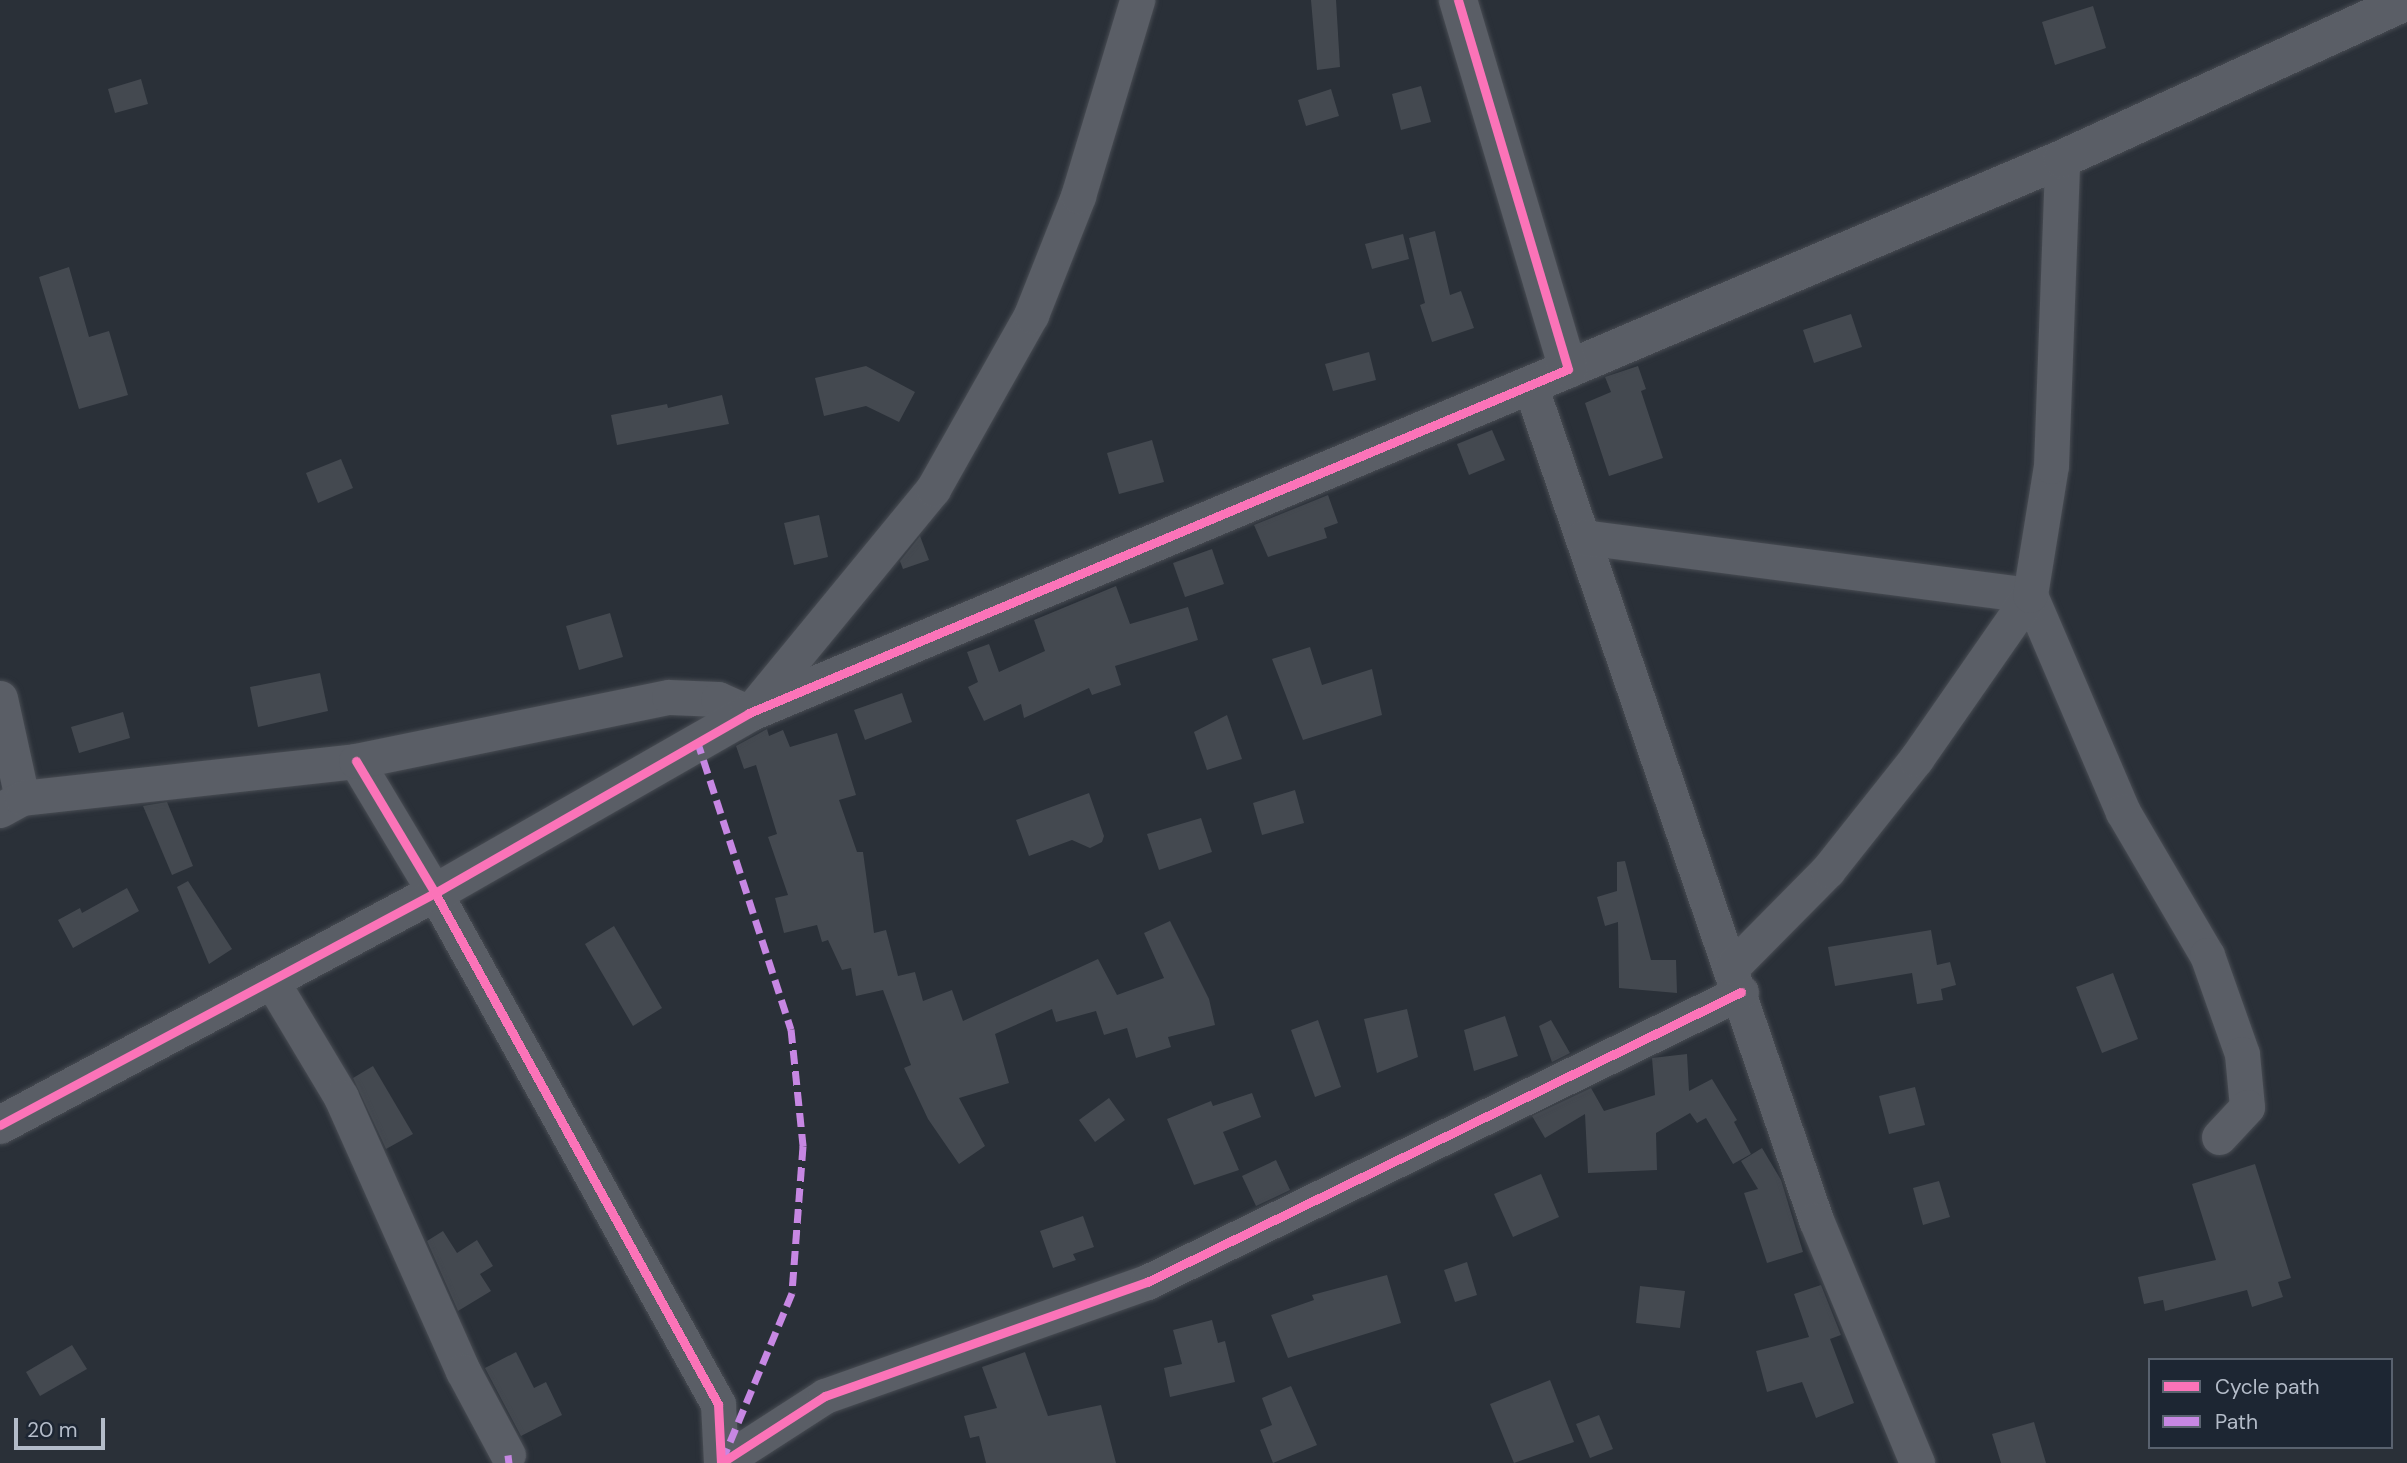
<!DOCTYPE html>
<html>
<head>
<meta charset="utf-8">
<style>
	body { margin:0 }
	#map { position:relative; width:2407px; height:1463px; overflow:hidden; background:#2a3038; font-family:"DM Sans",sans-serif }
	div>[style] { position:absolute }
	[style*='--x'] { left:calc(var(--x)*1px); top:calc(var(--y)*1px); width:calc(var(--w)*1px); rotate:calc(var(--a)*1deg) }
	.building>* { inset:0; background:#444950 }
	.roads { filter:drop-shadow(0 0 2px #484c53) drop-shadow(0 0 2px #484c53) }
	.minor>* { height:35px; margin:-17.5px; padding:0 17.5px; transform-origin:17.5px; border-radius:17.5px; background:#5a5e66 }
	.tertiary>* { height:38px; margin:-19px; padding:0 19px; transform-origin:19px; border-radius:19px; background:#5a5e66 }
	.quiet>* { height:7px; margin-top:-3.5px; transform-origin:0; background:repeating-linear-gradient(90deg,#c787e3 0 14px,transparent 0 21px) }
	.cycleway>* { height:9px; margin:-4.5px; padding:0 4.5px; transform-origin:4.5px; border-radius:4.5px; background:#fb73b8 }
	span { translate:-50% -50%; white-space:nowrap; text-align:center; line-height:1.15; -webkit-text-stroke:5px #1d2633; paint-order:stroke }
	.legend { position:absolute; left:2148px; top:1358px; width:245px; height:91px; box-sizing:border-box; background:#1d2633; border:2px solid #59626f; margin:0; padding:9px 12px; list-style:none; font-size:21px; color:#b4bcc9 }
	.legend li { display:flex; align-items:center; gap:14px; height:35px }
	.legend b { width:35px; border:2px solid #59626f }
	.scale { position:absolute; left:14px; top:1418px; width:91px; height:32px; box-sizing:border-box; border:4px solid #b4bcc9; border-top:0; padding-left:9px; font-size:21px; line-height:24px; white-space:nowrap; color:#b4bcc9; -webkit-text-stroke:5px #1d2633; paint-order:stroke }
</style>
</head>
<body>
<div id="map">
	<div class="building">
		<div style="clip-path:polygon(1311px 0,1336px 0,1340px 67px,1317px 70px)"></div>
		<div style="clip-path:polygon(2093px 6px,2106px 48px,2055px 65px,2042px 22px)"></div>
		<div style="clip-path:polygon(141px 79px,148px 104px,115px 113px,108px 89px)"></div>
		<div style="clip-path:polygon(1421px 86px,1431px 122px,1401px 130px,1392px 94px)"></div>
		<div style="clip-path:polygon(1331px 89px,1339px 116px,1306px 126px,1298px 100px)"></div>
		<div style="clip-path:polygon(1435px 231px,1450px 295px,1461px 291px,1474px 328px,1432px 342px,1420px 305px,1425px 303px,1409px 238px)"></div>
		<div style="clip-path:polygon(1403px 234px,1409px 259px,1372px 269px,1365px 244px)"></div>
		<div style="clip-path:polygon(69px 267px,89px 337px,109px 331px,128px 395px,79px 409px,39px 277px)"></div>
		<div style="clip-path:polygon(1851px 314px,1862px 347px,1814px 363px,1803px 330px)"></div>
		<div style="clip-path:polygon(1369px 352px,1376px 380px,1333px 391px,1325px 364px)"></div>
		<div style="clip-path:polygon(866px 366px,915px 392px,899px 422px,866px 406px,824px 416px,815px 378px)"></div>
		<div style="clip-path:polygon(1638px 366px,1646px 389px,1641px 391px,1663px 458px,1609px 476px,1585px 403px,1611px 392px,1605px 377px)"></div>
		<div style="clip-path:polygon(722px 395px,729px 424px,617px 445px,611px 415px,667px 404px,668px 408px)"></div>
		<div style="clip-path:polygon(1492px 430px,1505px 460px,1469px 475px,1457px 444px)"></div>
		<div style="clip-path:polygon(1152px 440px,1164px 482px,1119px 494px,1107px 453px)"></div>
		<div style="clip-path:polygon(341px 459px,353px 488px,318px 503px,306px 473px)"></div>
		<div style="clip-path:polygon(1328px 495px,1338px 523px,1324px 528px,1327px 538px,1268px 557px,1254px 525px)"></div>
		<div style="clip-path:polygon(819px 515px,828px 557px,794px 565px,784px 523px)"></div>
		<div style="clip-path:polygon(920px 536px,929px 560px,903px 569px,900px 561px)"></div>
		<div style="clip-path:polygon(1212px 549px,1224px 584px,1185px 597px,1173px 563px)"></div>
		<div style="clip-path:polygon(1116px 586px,1130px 624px,1188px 607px,1198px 640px,1115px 666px,1121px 685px,1092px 695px,1089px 688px,1024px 718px,1021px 704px,984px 721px,968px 687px,978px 682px,967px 652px,989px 644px,999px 672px,1045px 651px,1034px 620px)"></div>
		<div style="clip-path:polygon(610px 613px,623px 657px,579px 670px,566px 626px)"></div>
		<div style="clip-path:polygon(1310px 647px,1322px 685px,1372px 669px,1382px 715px,1303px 740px,1272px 659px)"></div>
		<div style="clip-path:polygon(320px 673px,328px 711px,258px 727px,250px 687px)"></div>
		<div style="clip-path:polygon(902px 693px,912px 722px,865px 740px,854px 710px)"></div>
		<div style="clip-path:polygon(123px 712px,130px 738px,79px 753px,71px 727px)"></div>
		<div style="clip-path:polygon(1227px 715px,1242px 759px,1207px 770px,1194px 732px)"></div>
		<div style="clip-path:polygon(767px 729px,769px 736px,783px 730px,790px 747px,837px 733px,856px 795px,839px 800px,857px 852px,863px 852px,874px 933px,886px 930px,898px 976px,915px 972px,923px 1001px,952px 990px,963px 1021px,1098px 959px,1117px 995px,1164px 978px,1144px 933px,1170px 921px,1209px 999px,1215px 1025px,1168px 1037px,1171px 1047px,1136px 1058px,1127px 1028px,1104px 1035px,1096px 1011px,1056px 1022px,1052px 1009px,995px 1034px,1009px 1083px,959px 1098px,985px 1146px,959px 1164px,928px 1119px,904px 1068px,911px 1065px,883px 990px,856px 996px,851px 968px,842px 970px,828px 940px,822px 942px,817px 925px,784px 933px,775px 898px,788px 895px,768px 837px,777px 834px,756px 765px,744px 769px,736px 746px)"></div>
		<div style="clip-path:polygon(1295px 790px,1304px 823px,1262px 835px,1253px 803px)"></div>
		<div style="clip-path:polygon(1089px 793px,1104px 836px,1102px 842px,1090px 848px,1072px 840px,1029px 856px,1016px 820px)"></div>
		<div style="clip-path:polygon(167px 802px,193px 866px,172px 875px,143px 806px)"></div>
		<div style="clip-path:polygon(1201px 818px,1212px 852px,1159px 870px,1147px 834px)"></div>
		<div style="clip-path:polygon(1625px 861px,1651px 960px,1676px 960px,1677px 993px,1619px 988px,1618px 922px,1605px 926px,1597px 897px,1617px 891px,1617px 862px)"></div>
		<div style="clip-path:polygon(188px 881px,232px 949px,209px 964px,177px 887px)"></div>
		<div style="clip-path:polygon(127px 888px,139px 911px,73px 948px,58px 920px,80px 908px,82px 913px)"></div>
		<div style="clip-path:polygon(614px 926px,662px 1008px,633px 1026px,585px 944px)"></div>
		<div style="clip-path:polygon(1931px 930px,1937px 965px,1950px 962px,1956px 985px,1941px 989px,1943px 1000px,1917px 1004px,1912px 973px,1835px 986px,1828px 947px)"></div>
		<div style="clip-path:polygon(2113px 973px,2138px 1039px,2102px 1053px,2076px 987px)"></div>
		<div style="clip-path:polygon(1407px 1009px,1418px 1057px,1377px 1073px,1364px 1019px)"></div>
		<div style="clip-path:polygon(1505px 1016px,1518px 1056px,1474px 1071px,1464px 1030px)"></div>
		<div style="clip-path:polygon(1318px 1020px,1341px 1087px,1315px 1097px,1291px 1030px)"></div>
		<div style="clip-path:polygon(1551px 1020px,1570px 1053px,1552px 1062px,1539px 1026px)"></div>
		<div style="clip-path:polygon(1687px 1054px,1689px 1091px,1712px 1079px,1737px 1120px,1734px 1122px,1751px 1154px,1733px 1164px,1706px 1118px,1697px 1123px,1690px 1113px,1656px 1133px,1657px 1170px,1588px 1173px,1585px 1114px,1545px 1138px,1532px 1116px,1591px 1088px,1604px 1111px,1655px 1095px,1652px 1058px)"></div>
		<div style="clip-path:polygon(373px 1066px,413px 1134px,386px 1149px,353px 1078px)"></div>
		<div style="clip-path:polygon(1915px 1087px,1925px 1125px,1889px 1134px,1879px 1096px)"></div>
		<div style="clip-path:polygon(1252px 1093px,1261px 1117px,1223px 1132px,1239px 1170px,1194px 1185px,1167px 1119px,1211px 1101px,1213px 1106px)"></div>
		<div style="clip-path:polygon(1109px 1098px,1125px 1120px,1095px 1142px,1079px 1120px)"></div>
		<div style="clip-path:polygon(1762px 1148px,1781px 1180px,1803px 1252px,1767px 1263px,1744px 1193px,1758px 1189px,1741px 1161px)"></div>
		<div style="clip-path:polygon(1276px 1160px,1290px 1190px,1256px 1206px,1242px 1176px)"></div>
		<div style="clip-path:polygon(2255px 1164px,2291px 1278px,2278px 1282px,2283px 1297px,2252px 1307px,2247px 1290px,2165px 1311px,2163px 1300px,2144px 1304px,2138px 1277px,2216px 1260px,2192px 1184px)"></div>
		<div style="clip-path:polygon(1541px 1174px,1559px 1217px,1513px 1237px,1494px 1194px)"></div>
		<div style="clip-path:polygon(1939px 1181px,1950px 1217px,1923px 1225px,1913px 1188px)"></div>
		<div style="clip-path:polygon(1083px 1216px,1094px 1247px,1073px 1254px,1076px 1260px,1053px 1268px,1040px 1231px)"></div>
		<div style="clip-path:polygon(443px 1231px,457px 1253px,477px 1240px,493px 1266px,480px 1274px,491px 1291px,458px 1311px,427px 1241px)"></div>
		<div style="clip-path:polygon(1467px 1262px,1477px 1295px,1455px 1302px,1444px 1270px)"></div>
		<div style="clip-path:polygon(1387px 1275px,1401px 1323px,1288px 1358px,1271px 1315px,1314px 1300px,1312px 1295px)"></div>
		<div style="clip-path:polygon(1821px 1285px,1841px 1335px,1830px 1339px,1854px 1403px,1816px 1418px,1802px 1382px,1767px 1392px,1756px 1351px,1809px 1337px,1794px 1294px)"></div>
		<div style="clip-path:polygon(1640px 1286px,1685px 1291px,1680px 1328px,1636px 1323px)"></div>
		<div style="clip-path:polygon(1212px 1320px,1218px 1343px,1225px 1341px,1235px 1382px,1170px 1397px,1164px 1368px,1182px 1364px,1173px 1330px)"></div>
		<div style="clip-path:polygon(72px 1345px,87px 1369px,40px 1396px,26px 1372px)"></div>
		<div style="clip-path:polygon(516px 1352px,534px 1388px,546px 1382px,562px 1415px,521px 1436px,485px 1368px)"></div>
		<div style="clip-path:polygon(1025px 1352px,1048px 1416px,1101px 1405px,1116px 1463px,986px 1463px,979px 1436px,970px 1438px,964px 1416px,997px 1408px,982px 1367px)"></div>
		<div style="clip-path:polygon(1550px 1380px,1574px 1442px,1514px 1463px,1490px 1404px)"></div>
		<div style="clip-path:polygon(1291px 1386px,1317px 1445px,1273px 1463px,1260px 1430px,1272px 1425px,1262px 1398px)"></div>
		<div style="clip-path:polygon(1599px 1415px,1613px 1449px,1590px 1458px,1576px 1424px)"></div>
		<div style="clip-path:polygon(2034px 1422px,2046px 1463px,2001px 1463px,1992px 1434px)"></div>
	</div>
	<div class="roads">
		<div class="minor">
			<div style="--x:1530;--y:385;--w:883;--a:71.09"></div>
			<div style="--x:1816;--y:1220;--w:263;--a:67.4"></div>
			<div style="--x:1583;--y:537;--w:451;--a:7.4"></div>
			<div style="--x:2030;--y:595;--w:236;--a:66.8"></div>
			<div style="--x:2123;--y:812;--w:166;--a:59.6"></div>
			<div style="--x:2207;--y:955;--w:105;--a:70.5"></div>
			<div style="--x:2242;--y:1054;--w:53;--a:84.6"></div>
			<div style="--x:2247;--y:1107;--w:41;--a:133"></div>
			<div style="--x:0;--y:698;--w:102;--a:77.6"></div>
			<div style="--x:356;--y:761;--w:154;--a:59.1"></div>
			<div style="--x:435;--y:893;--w:584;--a:61.02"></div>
			<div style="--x:718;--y:1404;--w:59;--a:87.1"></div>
			<div style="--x:721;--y:1463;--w:124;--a:-32.8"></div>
			<div style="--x:825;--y:1396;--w:342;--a:-19.5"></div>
			<div style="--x:1147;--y:1282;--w:661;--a:-26.02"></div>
			<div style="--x:0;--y:810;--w:25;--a:-29"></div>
			<div style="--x:22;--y:798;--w:336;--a:-6.3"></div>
			<div style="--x:356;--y:761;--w:319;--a:-11.6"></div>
			<div style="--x:669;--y:697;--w:49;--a:2.3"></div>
			<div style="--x:718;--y:699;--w:34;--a:24"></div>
			<div style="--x:749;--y:713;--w:290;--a:-50.6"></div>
			<div style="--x:933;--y:489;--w:200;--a:-60.6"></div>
			<div style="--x:1031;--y:315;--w:128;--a:-68.4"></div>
			<div style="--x:1078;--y:196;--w:205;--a:-73.2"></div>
			<div style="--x:1732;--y:967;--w:136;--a:-45.3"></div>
			<div style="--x:1828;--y:870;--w:142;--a:-51.6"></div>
			<div style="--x:1916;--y:759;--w:200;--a:-55.2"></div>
			<div style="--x:2030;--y:595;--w:131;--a:-80.8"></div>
			<div style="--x:2051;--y:466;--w:307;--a:-87.9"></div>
			<div style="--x:271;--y:980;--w:136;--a:59.1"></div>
			<div style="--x:341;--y:1097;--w:300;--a:66"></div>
			<div style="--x:463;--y:1371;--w:95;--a:61.8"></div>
		</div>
		<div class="tertiary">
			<div style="--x:1568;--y:369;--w:537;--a:-23.03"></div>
			<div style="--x:2062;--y:159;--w:379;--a:-24.6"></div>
			<div style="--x:0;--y:1125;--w:493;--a:-28.1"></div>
			<div style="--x:435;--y:893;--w:362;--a:-29.8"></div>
			<div style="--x:749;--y:713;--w:888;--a:-22.78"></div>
			<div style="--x:1568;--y:369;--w:385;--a:-106.6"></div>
		</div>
	</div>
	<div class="quiet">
		<div style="--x:697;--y:740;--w:304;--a:72"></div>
		<div style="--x:791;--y:1029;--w:118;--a:84.1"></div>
		<div style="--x:803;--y:1146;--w:147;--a:94.3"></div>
		<div style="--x:792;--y:1293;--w:177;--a:112.6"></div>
		<div style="--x:508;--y:1455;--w:8;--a:83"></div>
	</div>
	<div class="cycleway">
		<div style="--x:356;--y:761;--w:154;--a:59.1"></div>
		<div style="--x:435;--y:893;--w:584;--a:61.02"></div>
		<div style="--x:718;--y:1404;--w:59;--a:87.1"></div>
		<div style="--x:721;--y:1463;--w:124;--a:-32.8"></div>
		<div style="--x:825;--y:1396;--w:342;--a:-19.5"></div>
		<div style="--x:1147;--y:1282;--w:661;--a:-26.02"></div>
		<div style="--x:0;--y:1125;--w:493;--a:-28.1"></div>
		<div style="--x:435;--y:893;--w:362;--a:-29.8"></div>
		<div style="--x:749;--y:713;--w:888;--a:-22.78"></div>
		<div style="--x:1568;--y:369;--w:385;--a:-106.6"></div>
	</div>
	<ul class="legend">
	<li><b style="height:9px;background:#fb73b8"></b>Cycle path</li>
	<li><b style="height:9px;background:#c787e3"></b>Path</li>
	</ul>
	<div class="scale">20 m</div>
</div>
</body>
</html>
